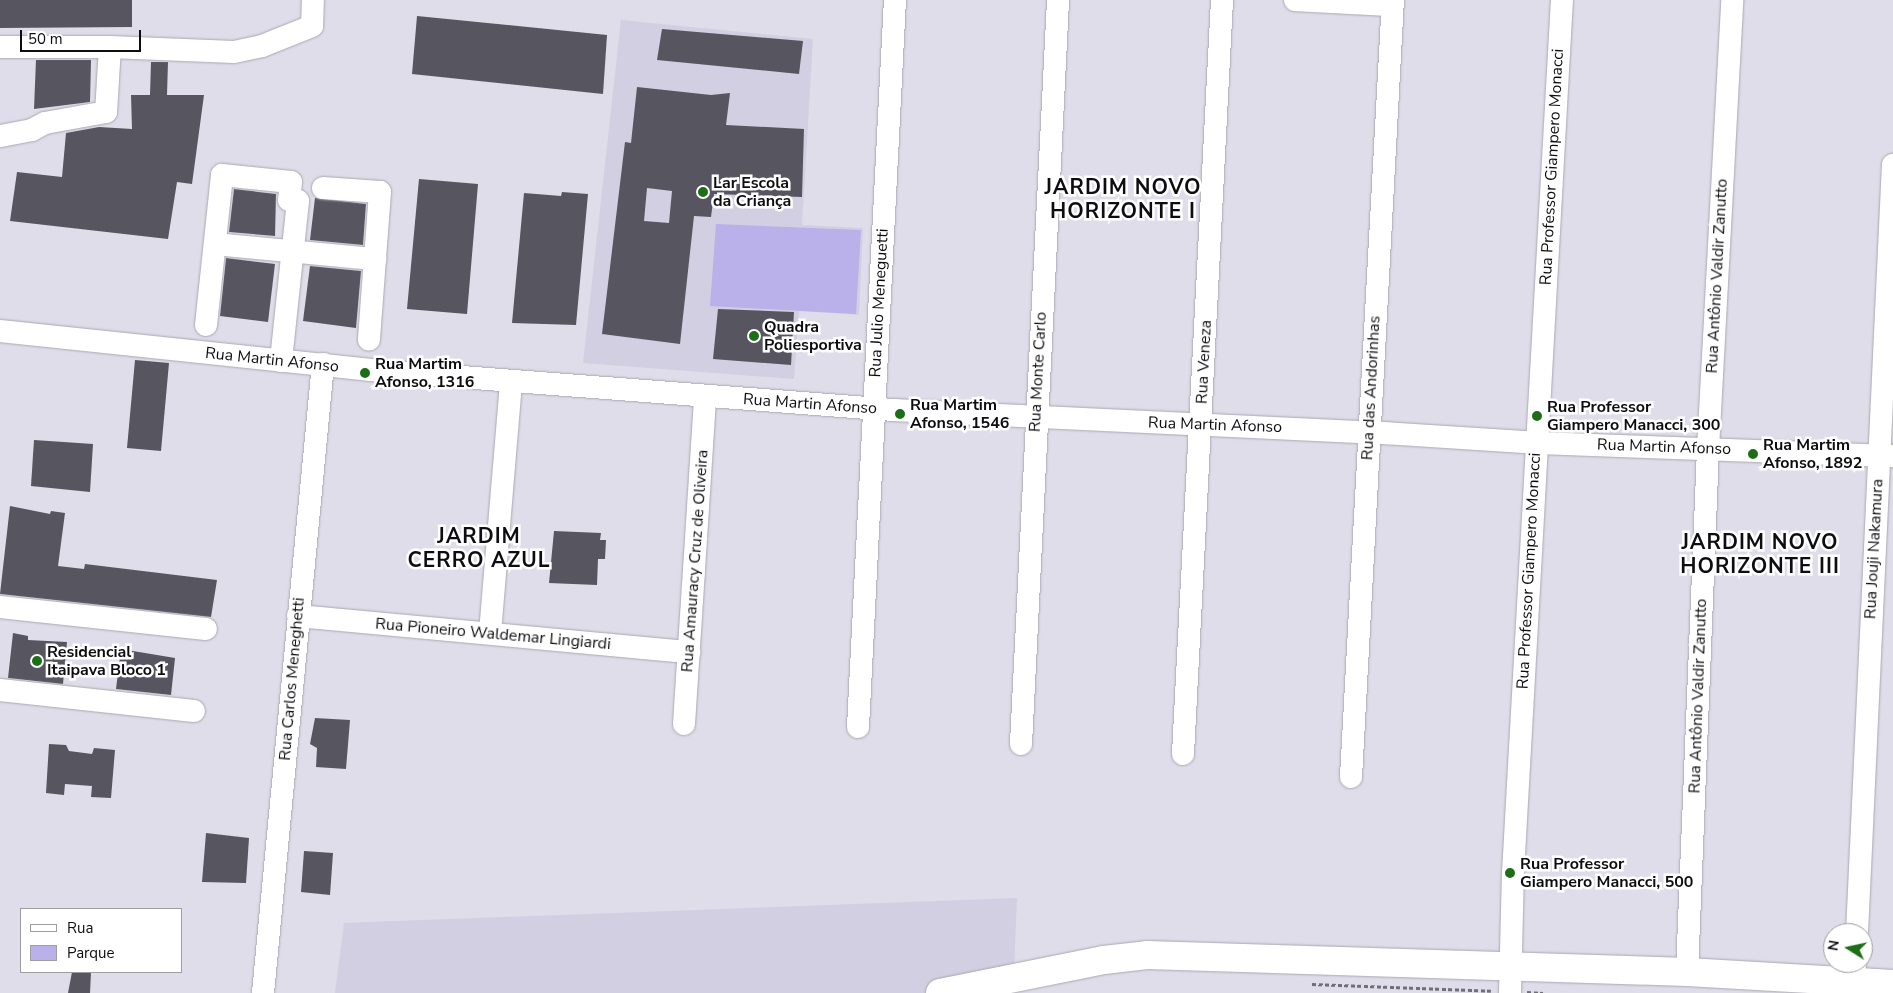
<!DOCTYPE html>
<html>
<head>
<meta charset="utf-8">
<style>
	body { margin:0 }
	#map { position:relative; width:1893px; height:993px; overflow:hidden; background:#dfdde9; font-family:"Nunito Sans",sans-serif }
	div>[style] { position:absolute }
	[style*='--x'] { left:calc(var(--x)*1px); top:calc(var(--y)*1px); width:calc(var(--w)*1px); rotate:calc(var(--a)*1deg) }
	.built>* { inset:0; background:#d1cfe1 }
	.green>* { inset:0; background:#bab0ea }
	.building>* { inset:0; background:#57555f }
	.path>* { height:3px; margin-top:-1.5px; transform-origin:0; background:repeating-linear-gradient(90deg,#706e76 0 4px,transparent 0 6.5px) }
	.roads { filter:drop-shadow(0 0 1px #a9a8b2) drop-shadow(0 0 1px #a9a8b2) }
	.minor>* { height:22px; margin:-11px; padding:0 11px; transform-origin:11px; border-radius:11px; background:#fff }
	.major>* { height:28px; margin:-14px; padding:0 14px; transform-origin:14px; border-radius:14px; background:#fff }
	.dots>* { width:14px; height:14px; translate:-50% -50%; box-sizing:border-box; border:2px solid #fff; border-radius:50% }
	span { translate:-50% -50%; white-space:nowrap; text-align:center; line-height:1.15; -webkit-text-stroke:5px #fff; paint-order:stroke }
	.street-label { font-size:16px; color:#0d0c10 }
	.poi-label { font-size:16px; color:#0d0c10; font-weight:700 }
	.left { translate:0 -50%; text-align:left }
	.district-label { font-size:21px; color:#0d0c10; font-weight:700; letter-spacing:1px }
	.legend { position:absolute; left:20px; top:908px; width:162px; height:65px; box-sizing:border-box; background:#fff; border:1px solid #9e9e9f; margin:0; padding:6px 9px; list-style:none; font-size:15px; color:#0d0c10 }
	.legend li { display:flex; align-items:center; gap:10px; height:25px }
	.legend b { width:25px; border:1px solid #9e9e9f }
	.north { position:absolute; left:1823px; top:923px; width:50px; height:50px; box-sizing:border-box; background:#fff; border:1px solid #9e9e9f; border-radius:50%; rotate:280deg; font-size:14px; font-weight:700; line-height:20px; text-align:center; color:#0d0c10 }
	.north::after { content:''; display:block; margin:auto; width:18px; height:22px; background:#1d6f17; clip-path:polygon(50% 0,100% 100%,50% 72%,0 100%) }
	.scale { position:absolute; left:20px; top:30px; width:121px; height:22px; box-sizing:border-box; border:2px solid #0d0c10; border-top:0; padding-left:6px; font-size:15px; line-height:18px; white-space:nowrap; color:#0d0c10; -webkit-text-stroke:4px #fff; paint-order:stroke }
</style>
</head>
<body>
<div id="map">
	<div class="built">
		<div style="clip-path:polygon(621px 20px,813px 39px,802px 225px,863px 228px,859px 315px,799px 311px,794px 379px,583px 363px)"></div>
		<div style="clip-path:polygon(1017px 898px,1013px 993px,335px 993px,344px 923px)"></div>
	</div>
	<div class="green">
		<div style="clip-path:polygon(716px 224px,861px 230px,856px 314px,710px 306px)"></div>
	</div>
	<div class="building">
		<div style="clip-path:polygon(0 0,132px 0,132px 27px,0 28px)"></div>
		<div style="clip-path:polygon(417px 16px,607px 35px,603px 94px,412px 74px)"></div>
		<div style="clip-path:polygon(662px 29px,803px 41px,799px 74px,657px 60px)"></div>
		<div style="clip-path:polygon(36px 60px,91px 60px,90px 102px,34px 109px)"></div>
		<div style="clip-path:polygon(151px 62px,168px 62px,167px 95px,204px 95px,192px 184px,177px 182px,168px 239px,10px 221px,17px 172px,62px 177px,66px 133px,99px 127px,132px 129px,131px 95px,150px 95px)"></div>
		<div style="clip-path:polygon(evenodd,637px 87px,711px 95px,730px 93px,726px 125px,804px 129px,802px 197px,714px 194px,711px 217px,694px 216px,680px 344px,602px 334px,625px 142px,631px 143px,637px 87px,647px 188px,672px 191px,669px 223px,644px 221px,647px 188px)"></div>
		<div style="clip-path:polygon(419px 179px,478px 184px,467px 314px,407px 309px)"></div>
		<div style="clip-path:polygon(234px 189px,276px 194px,275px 236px,229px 232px)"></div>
		<div style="clip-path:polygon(562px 192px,588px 194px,576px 325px,512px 323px,524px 193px,561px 196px)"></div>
		<div style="clip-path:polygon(315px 198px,366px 204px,363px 245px,310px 240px)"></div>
		<div style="clip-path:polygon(226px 258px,275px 264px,268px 322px,220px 316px)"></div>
		<div style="clip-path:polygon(310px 266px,361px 271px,356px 328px,303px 321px)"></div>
		<div style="clip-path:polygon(718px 309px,794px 312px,791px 365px,713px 359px)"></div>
		<div style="clip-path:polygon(135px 360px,169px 363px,161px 451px,127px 448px)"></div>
		<div style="clip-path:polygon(34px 440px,93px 444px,90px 492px,31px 486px)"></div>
		<div style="clip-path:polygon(10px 506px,50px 514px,51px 511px,65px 513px,58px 566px,84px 569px,85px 564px,217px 580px,211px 617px,0 594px)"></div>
		<div style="clip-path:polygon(554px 531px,601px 533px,600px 540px,606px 540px,605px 559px,598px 559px,597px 585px,549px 583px)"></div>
		<div style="clip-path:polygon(13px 633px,28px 636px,28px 640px,67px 642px,63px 684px,8px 678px)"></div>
		<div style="clip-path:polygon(121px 649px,175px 658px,171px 695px,116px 689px)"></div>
		<div style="clip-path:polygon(315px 718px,350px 720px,346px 769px,316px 767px,317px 748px,310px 744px)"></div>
		<div style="clip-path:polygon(49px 744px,66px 745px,69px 751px,92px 754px,94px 748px,115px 750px,111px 798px,91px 797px,92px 786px,65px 784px,64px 795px,46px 793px)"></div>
		<div style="clip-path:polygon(206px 833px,249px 838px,246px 883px,202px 882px)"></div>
		<div style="clip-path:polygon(304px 851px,333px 853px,330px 895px,301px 892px)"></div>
		<div style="clip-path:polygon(72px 972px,91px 972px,90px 993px,68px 993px)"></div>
	</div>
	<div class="path">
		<div style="--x:1312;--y:984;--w:179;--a:2.2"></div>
		<div style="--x:1527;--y:992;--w:16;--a:4"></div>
	</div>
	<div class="roads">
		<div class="minor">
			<div style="--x:1295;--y:0;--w:97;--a:3"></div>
			<div style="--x:0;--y:47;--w:110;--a:0"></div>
			<div style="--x:110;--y:47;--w:65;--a:93.5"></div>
			<div style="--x:106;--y:112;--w:62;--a:169.8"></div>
			<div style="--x:45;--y:123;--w:15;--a:152"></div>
			<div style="--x:32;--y:130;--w:33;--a:169"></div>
			<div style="--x:110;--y:47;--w:124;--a:2.3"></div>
			<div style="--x:234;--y:52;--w:29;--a:-12"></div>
			<div style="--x:262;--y:46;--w:54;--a:-21.8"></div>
			<div style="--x:312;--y:26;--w:26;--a:-88"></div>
			<div style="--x:323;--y:188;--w:57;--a:4"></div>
			<div style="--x:380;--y:192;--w:148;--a:94.3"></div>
			<div style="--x:215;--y:244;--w:161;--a:5.4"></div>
			<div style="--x:206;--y:325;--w:151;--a:-83.9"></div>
			<div style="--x:222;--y:175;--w:69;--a:5.8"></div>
			<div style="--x:291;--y:182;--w:18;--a:96"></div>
			<div style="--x:289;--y:200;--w:9;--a:6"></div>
			<div style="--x:298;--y:201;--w:161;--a:96.1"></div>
			<div style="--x:0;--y:331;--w:372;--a:6"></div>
			<div style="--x:370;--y:370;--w:525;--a:4.37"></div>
			<div style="--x:893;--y:410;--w:476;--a:2.7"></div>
			<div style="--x:1368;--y:432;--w:168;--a:3.7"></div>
			<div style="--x:1536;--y:443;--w:357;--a:2.1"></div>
			<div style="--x:0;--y:607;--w:207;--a:6.1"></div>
			<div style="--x:298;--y:616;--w:393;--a:5.3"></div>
			<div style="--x:490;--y:633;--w:252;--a:-85.2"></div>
			<div style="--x:0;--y:690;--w:195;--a:6.2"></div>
			<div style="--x:684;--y:724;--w:328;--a:-86.3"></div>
			<div style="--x:858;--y:727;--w:728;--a:-87.09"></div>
			<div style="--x:1021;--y:744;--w:745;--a:-87.15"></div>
			<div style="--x:1183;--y:754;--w:755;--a:-87.04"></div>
			<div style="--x:1351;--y:777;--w:778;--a:-86.91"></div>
			<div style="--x:1857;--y:933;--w:769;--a:-87.32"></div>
			<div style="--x:1687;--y:972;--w:523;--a:-87.7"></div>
			<div style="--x:1708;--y:449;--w:450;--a:-86.9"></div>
			<div style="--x:1854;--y:981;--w:18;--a:-87"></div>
			<div style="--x:263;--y:993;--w:632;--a:-84.55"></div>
			<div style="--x:1510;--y:993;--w:120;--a:-88.6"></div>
			<div style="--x:1513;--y:873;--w:874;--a:-86.79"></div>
		</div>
		<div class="major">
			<div style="--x:940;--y:993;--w:167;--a:-11.4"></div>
			<div style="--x:1104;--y:960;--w:43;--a:-6.6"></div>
			<div style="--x:1147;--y:955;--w:540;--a:1.8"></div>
			<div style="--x:1687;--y:972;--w:206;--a:3.3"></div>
		</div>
	</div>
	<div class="dots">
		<div style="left:703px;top:192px;background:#1d6f17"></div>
		<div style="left:754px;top:336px;background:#1d6f17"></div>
		<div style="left:365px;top:373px;background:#1d6f17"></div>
		<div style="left:900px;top:414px;background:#1d6f17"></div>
		<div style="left:1537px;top:416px;background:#1d6f17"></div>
		<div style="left:1753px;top:454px;background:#1d6f17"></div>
		<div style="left:37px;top:661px;background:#1d6f17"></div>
		<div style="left:1510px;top:873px;background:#1d6f17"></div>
	</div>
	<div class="street-label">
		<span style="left:1552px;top:167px;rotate:-87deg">Rua Professor Giampero Monacci</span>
		<span style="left:1717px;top:276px;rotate:-87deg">Rua Antônio Valdir Zanutto</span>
		<span style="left:879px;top:303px;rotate:-87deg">Rua Julio Meneguetti</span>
		<span style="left:272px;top:360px;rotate:6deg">Rua Martin Afonso</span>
		<span style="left:1204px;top:362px;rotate:-87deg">Rua Veneza</span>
		<span style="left:1038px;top:372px;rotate:-87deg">Rua Monte Carlo</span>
		<span style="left:1371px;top:388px;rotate:-87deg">Rua das Andorinhas</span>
		<span style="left:810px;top:404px;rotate:4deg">Rua Martin Afonso</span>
		<span style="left:1215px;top:425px;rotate:2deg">Rua Martin Afonso</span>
		<span style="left:1664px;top:447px;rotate:2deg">Rua Martin Afonso</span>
		<span style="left:1874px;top:549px;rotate:-87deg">Rua Jouji Nakamura</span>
		<span style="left:695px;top:561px;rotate:-86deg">Rua Amauracy Cruz de Oliveira</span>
		<span style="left:1529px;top:571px;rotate:-87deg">Rua Professor Giampero Monacci</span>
		<span style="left:493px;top:634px;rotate:5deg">Rua Pioneiro Waldemar Lingiardi</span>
		<span style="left:292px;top:679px;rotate:-85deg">Rua Carlos Meneghetti</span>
		<span style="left:1698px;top:696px;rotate:-88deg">Rua Antônio Valdir Zanutto</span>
	</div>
	<div class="poi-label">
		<span class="left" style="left:713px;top:192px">Lar Escola<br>da Criança</span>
		<span class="left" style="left:764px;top:336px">Quadra<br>Poliesportiva</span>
		<span class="left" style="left:375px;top:373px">Rua Martim<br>Afonso, 1316</span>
		<span class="left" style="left:910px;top:414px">Rua Martim<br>Afonso, 1546</span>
		<span class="left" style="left:1547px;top:416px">Rua Professor<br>Giampero Manacci, 300</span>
		<span class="left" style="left:1763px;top:454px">Rua Martim<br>Afonso, 1892</span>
		<span class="left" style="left:47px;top:661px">Residencial<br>Itaipava Bloco 1</span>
		<span class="left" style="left:1520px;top:873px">Rua Professor<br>Giampero Manacci, 500</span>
	</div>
	<div class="district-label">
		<span style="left:1123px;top:199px">JARDIM NOVO<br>HORIZONTE I</span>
		<span style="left:479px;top:548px">JARDIM<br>CERRO AZUL</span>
		<span style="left:1760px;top:554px">JARDIM NOVO<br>HORIZONTE III</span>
	</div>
	<ul class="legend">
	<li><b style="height:6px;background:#fff"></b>Rua</li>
	<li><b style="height:14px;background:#bab0ea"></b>Parque</li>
	</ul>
	<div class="north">N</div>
	<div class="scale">50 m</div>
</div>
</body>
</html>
